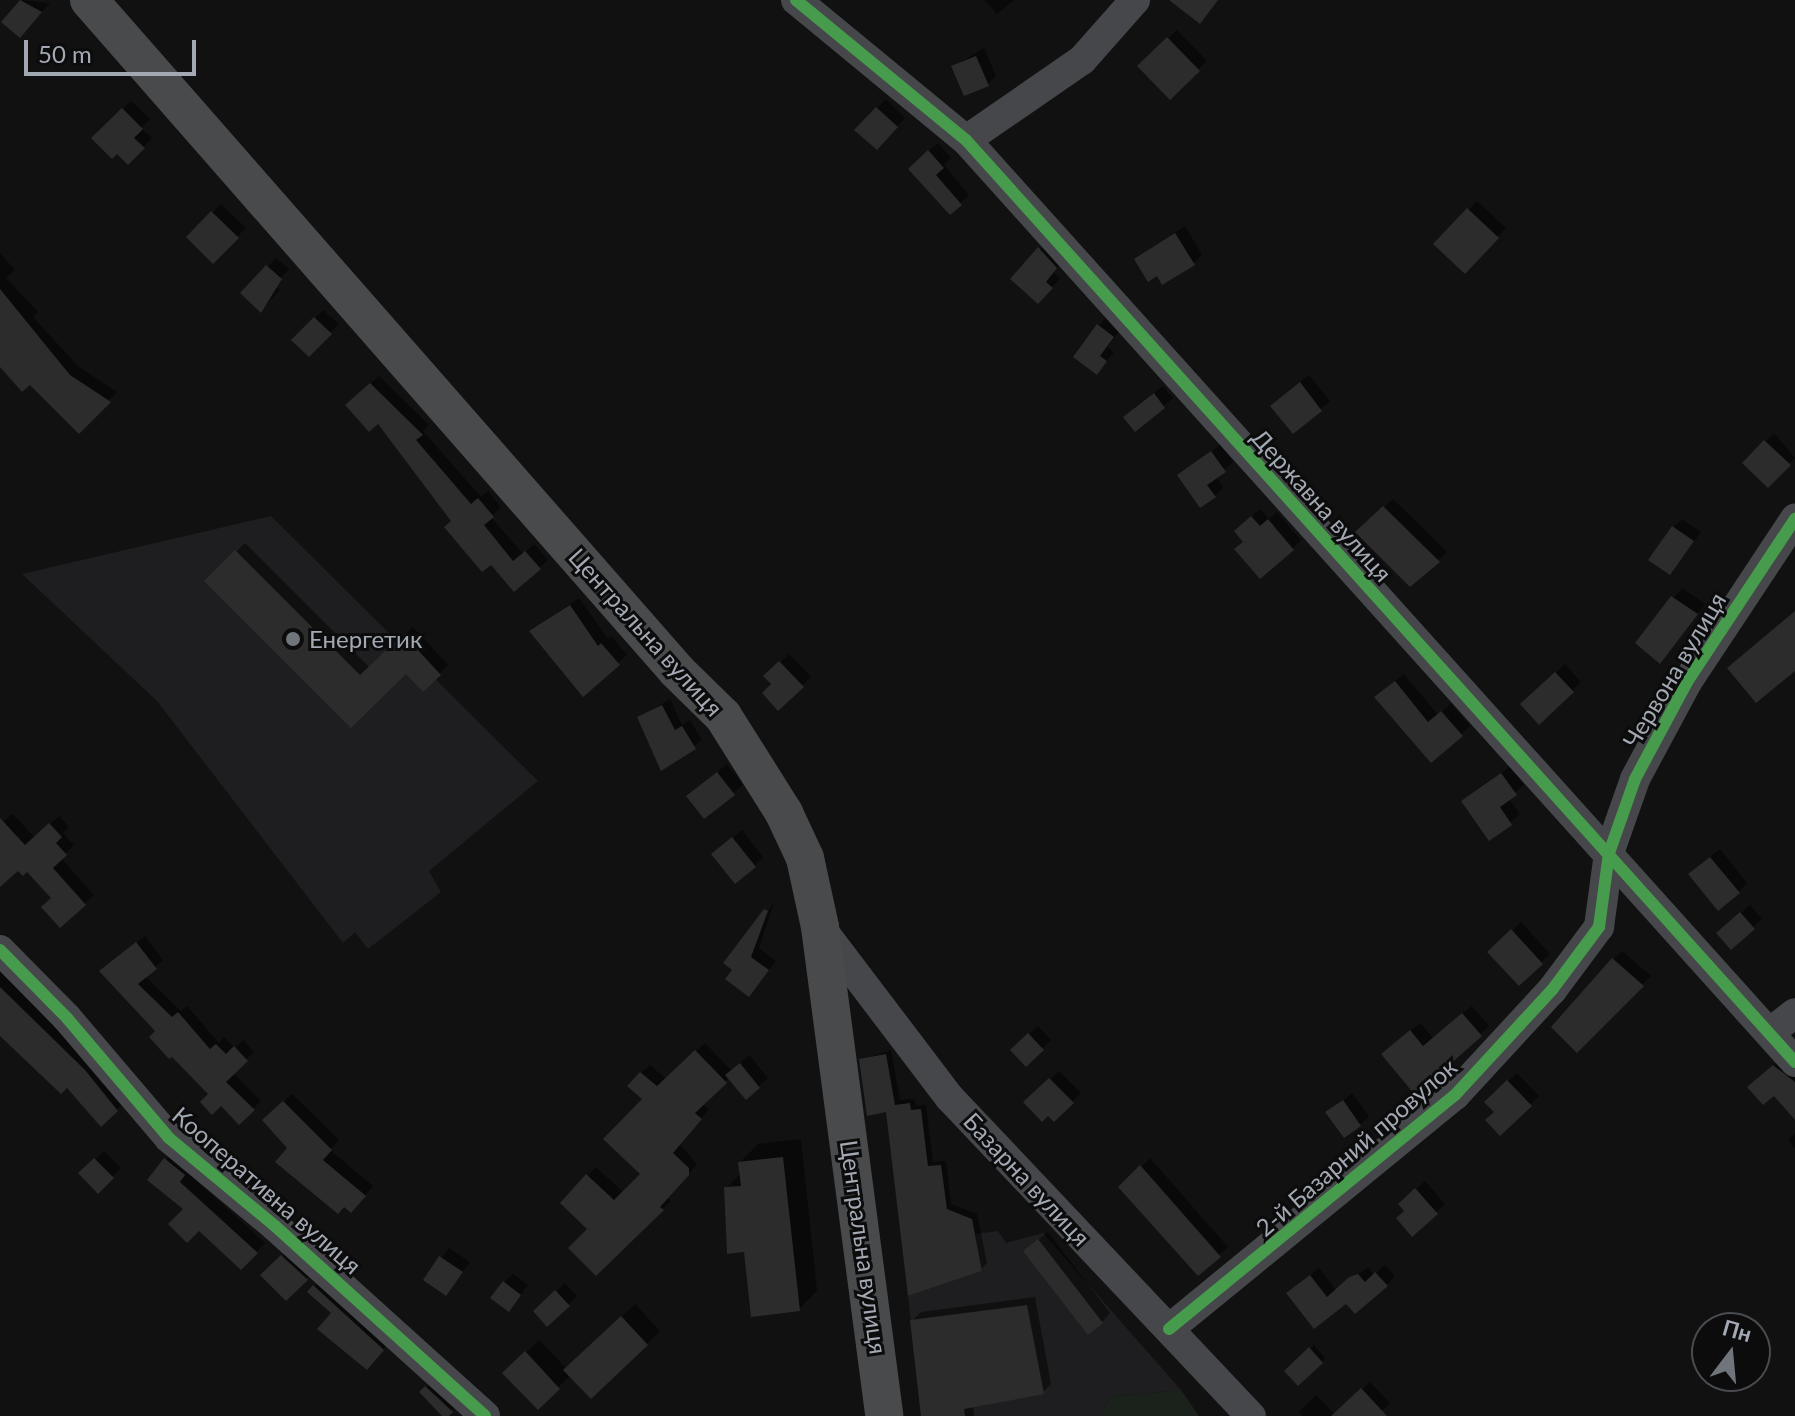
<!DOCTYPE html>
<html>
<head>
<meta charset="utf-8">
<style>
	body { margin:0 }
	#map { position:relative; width:1795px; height:1416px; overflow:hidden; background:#111112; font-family:Lato,sans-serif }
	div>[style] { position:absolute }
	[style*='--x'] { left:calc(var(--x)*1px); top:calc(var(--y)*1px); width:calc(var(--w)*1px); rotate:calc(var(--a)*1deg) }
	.built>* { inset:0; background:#1e1e20 }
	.green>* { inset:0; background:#1b221c }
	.shadow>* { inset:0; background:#0007 }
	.building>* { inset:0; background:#2c2c2d }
	.minor>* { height:30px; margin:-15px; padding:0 15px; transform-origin:15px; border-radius:15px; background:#46474a }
	.major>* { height:38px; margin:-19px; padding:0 19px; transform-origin:19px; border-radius:19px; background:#484a4c }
	.cycleway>* { height:12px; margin:-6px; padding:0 6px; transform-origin:6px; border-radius:6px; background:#469c4c }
	.dots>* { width:22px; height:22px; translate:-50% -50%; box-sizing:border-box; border:4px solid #0c0c0d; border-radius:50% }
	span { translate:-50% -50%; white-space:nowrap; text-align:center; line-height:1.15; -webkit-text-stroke:6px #0c0c0d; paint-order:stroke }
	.street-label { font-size:24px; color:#a3a9b3 }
	.poi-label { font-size:24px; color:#a3a9b3 }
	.left { translate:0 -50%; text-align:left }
	.north { position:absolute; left:1691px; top:1312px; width:80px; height:80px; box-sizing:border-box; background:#0c0c0d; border:2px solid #484b4f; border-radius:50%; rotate:16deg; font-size:22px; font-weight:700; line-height:32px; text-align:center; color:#a3a9b3 }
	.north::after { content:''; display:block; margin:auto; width:28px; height:36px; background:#70747b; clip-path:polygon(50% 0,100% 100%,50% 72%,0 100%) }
	.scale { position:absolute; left:24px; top:40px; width:172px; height:36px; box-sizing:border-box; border:4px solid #a3a9b3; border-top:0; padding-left:10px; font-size:24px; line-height:28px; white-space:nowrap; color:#a3a9b3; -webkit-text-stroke:6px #0c0c0d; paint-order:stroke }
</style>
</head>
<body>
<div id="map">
	<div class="built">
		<div style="clip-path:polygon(271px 516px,538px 781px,429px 871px,441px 892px,368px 949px,355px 932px,343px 943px,157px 701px,22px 574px)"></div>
		<div style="clip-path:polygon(998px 1231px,1006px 1243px,1043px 1233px,1181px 1390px,1110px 1397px,1101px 1416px,921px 1416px,908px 1296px,982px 1271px,975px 1234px)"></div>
	</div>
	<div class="green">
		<div style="clip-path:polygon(1181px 1390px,1199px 1416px,1101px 1416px,1110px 1397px)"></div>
	</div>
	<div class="shadow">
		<div style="clip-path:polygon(23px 0,50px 3px,28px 27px,4px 22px)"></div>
		<div style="clip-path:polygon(985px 0,1014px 0,997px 14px)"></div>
		<div style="clip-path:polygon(1177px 30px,1207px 61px,1170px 97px,1139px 66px)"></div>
		<div style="clip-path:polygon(984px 48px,996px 76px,987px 85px,954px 66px)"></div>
		<div style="clip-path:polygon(886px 99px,905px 118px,877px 148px,857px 129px)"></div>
		<div style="clip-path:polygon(131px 101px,150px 119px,141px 128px,152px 138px,128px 163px,94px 138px)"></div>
		<div style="clip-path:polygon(938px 143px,951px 158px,944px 165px,969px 195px,950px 212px,919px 160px)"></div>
		<div style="clip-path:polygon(1477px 201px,1506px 228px,1465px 271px,1436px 244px)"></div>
		<div style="clip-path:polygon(221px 204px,246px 228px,213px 261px,189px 237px)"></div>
		<div style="clip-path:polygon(1185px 226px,1202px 255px,1193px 264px,1158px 273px,1136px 259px)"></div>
		<div style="clip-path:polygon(1048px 240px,1065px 259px,1053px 272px,1060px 278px,1047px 293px,1013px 279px)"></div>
		<div style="clip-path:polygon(0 253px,15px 270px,6px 278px,38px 312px,33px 317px,79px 367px,117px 392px,79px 431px,0 355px)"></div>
		<div style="clip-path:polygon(276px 258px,289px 269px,275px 285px,280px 290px,261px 310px,243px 293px)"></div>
		<div style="clip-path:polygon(323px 310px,339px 324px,309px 354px,294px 340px)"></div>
		<div style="clip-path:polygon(1107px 317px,1122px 328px,1107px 347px,1114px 352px,1097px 373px,1099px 326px)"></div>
		<div style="clip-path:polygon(1309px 375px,1330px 401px,1293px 431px,1281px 398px)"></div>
		<div style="clip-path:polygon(379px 376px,429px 425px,423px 431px,481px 497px,488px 491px,501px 507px,491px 517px,523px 554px,534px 544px,548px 560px,514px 590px,356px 397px)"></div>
		<div style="clip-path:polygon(1163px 386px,1173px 398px,1135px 429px,1134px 408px)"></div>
		<div style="clip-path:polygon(1774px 433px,1795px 458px,1768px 485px,1745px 463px)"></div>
		<div style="clip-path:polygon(1221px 444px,1233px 462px,1216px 477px,1223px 487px,1215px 496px,1179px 476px)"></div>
		<div style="clip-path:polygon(1393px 499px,1447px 552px,1410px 584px,1358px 532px)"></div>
		<div style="clip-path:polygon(1260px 509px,1269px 519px,1277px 512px,1301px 540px,1292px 549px,1245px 541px,1245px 522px)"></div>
		<div style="clip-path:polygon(1682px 519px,1701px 532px,1669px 573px,1674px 527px)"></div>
		<div style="clip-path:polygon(245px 543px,370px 668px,413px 627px,448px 665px,423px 689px,406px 671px,351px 725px,207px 581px)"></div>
		<div style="clip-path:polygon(1682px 588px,1705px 604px,1668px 653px,1637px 642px)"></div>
		<div style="clip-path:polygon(579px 598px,608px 639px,611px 636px,627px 655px,618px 663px,532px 631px)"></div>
		<div style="clip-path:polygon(789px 654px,811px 677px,779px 708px,766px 676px)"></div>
		<div style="clip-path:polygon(1565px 664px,1581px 682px,1539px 722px,1523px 704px)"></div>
		<div style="clip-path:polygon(1404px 674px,1438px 715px,1451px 703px,1470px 726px,1432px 760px,1385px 689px)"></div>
		<div style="clip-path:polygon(670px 699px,682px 725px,690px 720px,702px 740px,662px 768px,640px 717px)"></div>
		<div style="clip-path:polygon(727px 764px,743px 785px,704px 816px,688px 796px)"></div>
		<div style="clip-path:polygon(1511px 766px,1524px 785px,1508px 798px,1520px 814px,1490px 838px,1464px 801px)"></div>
		<div style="clip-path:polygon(13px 814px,35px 838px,59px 816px,69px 827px,63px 833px,74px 845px,61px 858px,94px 895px,60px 925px,53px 898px,28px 869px,0 864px,0 824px)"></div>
		<div style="clip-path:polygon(742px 830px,763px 857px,755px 866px,722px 846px)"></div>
		<div style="clip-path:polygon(1720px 849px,1747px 883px,1738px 892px,1700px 865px)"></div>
		<div style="clip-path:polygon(774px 902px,759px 948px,776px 961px,757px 985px,728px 978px)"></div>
		<div style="clip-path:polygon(1750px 905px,1762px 919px,1731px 947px,1728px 924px)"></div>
		<div style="clip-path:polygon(1521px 922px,1550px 954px,1519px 983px,1490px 952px)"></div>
		<div style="clip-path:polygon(145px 936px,163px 960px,145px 976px,181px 1011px,187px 1006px,219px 1043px,224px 1037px,235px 1048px,243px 1040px,254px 1052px,233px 1073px,261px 1101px,239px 1122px,158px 1031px,109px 964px)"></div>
		<div style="clip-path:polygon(1622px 951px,1651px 976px,1577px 1050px,1613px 960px)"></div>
		<div style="clip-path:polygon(0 963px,125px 1101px,117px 1110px,68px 1085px,0 1033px)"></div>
		<div style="clip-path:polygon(1472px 1006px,1489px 1026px,1415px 1092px,1392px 1046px,1420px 1023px,1433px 1038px)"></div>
		<div style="clip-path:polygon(1038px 1026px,1051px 1040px,1026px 1064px,1012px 1050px)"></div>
		<div style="clip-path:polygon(705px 1043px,732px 1071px,749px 1055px,768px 1078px,746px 1097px,730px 1077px,702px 1104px,709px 1109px,680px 1144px,697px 1164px,668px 1198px,671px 1201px,596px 1273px,590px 1228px,562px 1203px,596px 1167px,624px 1193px,642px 1174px,641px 1073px,650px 1065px,666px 1079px)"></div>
		<div style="clip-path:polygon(891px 1050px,900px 1100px,914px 1099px,916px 1106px,926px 1105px,933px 1162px,946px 1161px,951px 1204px,977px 1214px,987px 1263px,981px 1269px,862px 1060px)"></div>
		<div style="clip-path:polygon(1783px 1057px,1795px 1068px,1795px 1117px,1758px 1078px)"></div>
		<div style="clip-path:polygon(1059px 1071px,1081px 1093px,1054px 1119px,1026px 1102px)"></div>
		<div style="clip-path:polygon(1517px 1073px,1539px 1096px,1500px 1133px,1496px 1112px,1487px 1102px)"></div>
		<div style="clip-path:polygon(1352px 1093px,1369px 1116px,1360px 1125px,1328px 1113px)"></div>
		<div style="clip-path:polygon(292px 1094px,339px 1140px,330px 1150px,373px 1186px,360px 1202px,290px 1148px,264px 1120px)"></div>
		<div style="clip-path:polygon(1795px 1133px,1795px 1149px,1788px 1140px)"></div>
		<div style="clip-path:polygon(801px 1139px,817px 1291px,799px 1309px,746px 1250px,726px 1188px,741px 1173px,740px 1162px,758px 1144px)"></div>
		<div style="clip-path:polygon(174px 1150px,187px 1172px,265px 1243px,241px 1268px,186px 1208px,150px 1180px)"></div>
		<div style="clip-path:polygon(104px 1151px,121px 1168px,98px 1191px,81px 1173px)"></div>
		<div style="clip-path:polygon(1150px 1158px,1228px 1247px,1198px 1273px,1121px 1187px)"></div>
		<div style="clip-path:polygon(1425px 1181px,1445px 1204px,1436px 1212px,1406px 1210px,1400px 1204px)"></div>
		<div style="clip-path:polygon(1048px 1232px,1110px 1313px,1102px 1322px,1034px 1243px)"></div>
		<div style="clip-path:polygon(291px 1248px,315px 1270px,286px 1298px,263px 1275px)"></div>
		<div style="clip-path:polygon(449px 1248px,470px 1262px,446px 1294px,425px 1280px)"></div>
		<div style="clip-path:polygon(1385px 1265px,1395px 1276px,1387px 1285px,1347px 1301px,1315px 1326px,1298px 1285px,1319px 1268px,1336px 1290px,1368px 1267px,1374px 1275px)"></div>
		<div style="clip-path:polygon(513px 1274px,528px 1285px,517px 1300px,504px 1282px)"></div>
		<div style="clip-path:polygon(323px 1277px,391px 1340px,376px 1358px,310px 1292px)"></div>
		<div style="clip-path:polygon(565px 1283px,577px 1296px,547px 1324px,536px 1311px)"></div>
		<div style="clip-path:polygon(1035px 1297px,1051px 1384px,1043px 1392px,973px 1405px,974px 1416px,923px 1416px,912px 1321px,921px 1312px)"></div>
		<div style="clip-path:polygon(635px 1304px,660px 1331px,647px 1344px,571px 1375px,538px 1407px,505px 1373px,539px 1340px,567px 1369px)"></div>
		<div style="clip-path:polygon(1314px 1345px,1325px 1358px,1298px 1383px,1286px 1371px)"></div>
		<div style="clip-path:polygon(435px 1379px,460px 1402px,446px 1416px,422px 1392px)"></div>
		<div style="clip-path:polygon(1370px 1382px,1390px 1403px,1376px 1416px,1302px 1416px,1299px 1412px,1316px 1395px,1335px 1415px)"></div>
	</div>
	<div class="building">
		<div style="clip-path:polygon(20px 0,42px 12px,20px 38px,1px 22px)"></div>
		<div style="clip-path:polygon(1169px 0,1218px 0,1200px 24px)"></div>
		<div style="clip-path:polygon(1167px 37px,1200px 71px,1170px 100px,1137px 66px)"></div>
		<div style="clip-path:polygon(976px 56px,989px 86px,964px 96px,951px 66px)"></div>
		<div style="clip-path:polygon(876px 107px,898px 127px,877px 150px,854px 130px)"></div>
		<div style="clip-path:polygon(122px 108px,143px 129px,134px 138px,145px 148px,128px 165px,117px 154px,112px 159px,91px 138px)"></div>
		<div style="clip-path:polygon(928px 150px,944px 168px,936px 175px,962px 205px,950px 215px,908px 169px)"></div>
		<div style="clip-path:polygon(1467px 208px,1499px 238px,1465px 274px,1433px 244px)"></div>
		<div style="clip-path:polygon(211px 211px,239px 238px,213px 264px,186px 237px)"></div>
		<div style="clip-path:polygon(1175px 233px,1195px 265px,1162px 285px,1157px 276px,1148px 282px,1134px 259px)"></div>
		<div style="clip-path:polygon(1038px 247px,1057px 268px,1046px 282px,1053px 288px,1038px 304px,1010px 279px)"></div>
		<div style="clip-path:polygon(266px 265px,282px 279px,261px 313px,240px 293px)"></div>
		<div style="clip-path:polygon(0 289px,70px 375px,111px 402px,79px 434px,30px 385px,22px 392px,0 367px)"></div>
		<div style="clip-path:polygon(314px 317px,332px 334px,309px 357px,291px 340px)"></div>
		<div style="clip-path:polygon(1097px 324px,1114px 337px,1100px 356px,1107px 361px,1097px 375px,1073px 357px)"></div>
		<div style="clip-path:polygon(1300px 382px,1322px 411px,1293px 434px,1270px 406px)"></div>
		<div style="clip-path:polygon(370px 383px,423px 435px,416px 440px,471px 504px,478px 498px,494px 517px,484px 525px,513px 561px,525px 551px,541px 569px,514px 592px,491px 565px,482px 572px,444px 527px,451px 521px,378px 424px,369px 432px,345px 405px)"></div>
		<div style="clip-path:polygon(1154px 393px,1165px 408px,1135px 432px,1123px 417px)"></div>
		<div style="clip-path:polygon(1764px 440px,1791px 465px,1768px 488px,1742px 463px)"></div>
		<div style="clip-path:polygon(1211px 451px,1226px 472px,1207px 485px,1216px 497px,1200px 508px,1177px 475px)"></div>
		<div style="clip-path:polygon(1383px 506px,1440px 562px,1410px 587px,1355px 532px)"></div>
		<div style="clip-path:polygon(1251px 516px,1260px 526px,1268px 519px,1294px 550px,1260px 579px,1234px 549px,1243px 542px,1234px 531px)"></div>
		<div style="clip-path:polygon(1672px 526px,1694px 541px,1670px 575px,1648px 560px)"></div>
		<div style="clip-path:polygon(235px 550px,360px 675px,403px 634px,441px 675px,423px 692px,406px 674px,351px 728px,204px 581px)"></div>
		<div style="clip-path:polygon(1671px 596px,1698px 614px,1660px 664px,1635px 643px)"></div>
		<div style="clip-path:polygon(570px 605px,598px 646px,601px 643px,620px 665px,583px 697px,529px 631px)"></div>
		<div style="clip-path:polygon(1795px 611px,1795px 671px,1756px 703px,1727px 668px)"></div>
		<div style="clip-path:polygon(779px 661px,804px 687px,778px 711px,762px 693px,771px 684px,763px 676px)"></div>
		<div style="clip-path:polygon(1555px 672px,1574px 692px,1539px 725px,1520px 704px)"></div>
		<div style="clip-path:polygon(1395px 681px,1428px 722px,1441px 711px,1463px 736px,1431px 763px,1374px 697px)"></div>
		<div style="clip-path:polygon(662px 705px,675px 730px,682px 726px,696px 749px,661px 771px,637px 717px)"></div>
		<div style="clip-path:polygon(717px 772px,735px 795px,704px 819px,686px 796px)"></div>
		<div style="clip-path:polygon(1501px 773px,1517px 795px,1500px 807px,1512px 825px,1489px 841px,1461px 801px)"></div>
		<div style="clip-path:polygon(0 818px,25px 845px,49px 823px,62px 837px,56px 843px,67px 855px,53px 868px,86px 905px,60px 928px,41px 907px,51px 898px,27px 872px,23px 876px,18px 871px,0 887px)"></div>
		<div style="clip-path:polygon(732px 837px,756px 867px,735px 884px,711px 854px)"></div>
		<div style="clip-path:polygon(1710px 857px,1740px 893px,1718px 911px,1688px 874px)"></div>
		<div style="clip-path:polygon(764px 909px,768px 911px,751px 957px,769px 970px,749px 997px,725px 979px,732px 970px,723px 963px)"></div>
		<div style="clip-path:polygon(1740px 912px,1755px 929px,1731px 950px,1716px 933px)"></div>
		<div style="clip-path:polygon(1511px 929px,1543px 964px,1519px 986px,1487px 952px)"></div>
		<div style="clip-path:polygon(136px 942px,157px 969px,138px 984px,172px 1017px,178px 1012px,210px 1049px,216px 1044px,226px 1054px,234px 1046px,248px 1061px,226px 1082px,255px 1110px,239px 1125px,221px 1106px,212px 1115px,200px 1102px,208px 1094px,172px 1057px,169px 1059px,149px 1037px,155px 1031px,99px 971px)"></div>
		<div style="clip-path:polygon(1612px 958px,1644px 986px,1577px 1053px,1551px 1027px)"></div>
		<div style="clip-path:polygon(0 987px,85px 1070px,118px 1111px,101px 1127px,67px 1088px,61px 1094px,0 1036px)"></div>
		<div style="clip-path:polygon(1462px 1013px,1482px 1036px,1415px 1095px,1381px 1054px,1410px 1030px,1423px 1046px)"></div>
		<div style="clip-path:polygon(1028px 1033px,1044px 1050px,1026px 1067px,1010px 1050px)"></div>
		<div style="clip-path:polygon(695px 1050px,727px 1083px,695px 1113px,702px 1119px,673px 1153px,689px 1168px,689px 1175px,660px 1207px,664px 1210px,596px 1276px,568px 1248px,587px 1229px,560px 1203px,586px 1174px,614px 1200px,640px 1174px,603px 1139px,642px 1099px,627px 1086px,640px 1072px,657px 1086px)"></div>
		<div style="clip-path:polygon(886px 1054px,895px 1105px,910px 1103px,911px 1110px,921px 1109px,928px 1166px,941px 1165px,947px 1209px,972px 1219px,982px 1271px,908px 1296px,886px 1112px,867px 1116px,859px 1059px)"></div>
		<div style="clip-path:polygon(740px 1063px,760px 1088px,746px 1100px,725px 1075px)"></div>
		<div style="clip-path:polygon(1773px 1065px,1795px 1082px,1795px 1120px,1774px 1096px,1763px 1105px,1747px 1087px)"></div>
		<div style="clip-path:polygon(1049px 1078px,1074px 1103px,1054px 1122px,1048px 1116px,1042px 1122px,1023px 1102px)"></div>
		<div style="clip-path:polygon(1507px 1080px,1532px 1106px,1500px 1136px,1485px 1120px,1494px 1112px,1484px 1102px)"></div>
		<div style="clip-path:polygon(1343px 1100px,1361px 1126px,1344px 1138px,1325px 1112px)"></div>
		<div style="clip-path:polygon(283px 1101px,332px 1150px,323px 1160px,366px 1196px,351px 1213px,344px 1207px,338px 1214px,275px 1162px,287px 1148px,262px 1120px)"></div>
		<div style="clip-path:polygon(783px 1157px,800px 1311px,751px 1317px,744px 1252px,727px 1254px,724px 1187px,741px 1186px,738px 1162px)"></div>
		<div style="clip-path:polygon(94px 1158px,114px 1178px,98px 1194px,78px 1173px)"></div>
		<div style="clip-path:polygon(164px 1158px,185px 1175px,180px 1182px,258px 1253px,241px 1270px,199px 1231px,187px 1243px,168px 1224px,183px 1209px,147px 1180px)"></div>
		<div style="clip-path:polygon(1140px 1165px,1221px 1257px,1198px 1276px,1118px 1187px)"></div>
		<div style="clip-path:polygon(1415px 1188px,1438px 1214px,1412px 1237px,1396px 1218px,1404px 1211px,1398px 1204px)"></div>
		<div style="clip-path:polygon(1038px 1239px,1103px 1323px,1088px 1335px,1023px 1251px)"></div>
		<div style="clip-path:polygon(281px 1255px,308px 1280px,286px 1301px,260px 1275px)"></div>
		<div style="clip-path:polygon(439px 1256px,463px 1272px,446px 1296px,423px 1280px)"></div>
		<div style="clip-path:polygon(1375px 1272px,1388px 1286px,1355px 1314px,1346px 1304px,1314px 1329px,1286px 1293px,1310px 1275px,1327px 1297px,1349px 1277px,1358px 1274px,1365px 1282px)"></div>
		<div style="clip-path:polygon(503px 1281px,521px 1295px,509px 1312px,490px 1298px)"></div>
		<div style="clip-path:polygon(313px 1285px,384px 1350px,367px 1370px,317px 1329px,331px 1313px,307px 1292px)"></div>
		<div style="clip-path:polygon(555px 1290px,570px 1306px,547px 1327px,533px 1311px)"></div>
		<div style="clip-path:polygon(1027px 1305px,1044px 1394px,964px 1409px,965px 1416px,921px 1416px,910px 1320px)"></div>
		<div style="clip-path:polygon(621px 1316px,648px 1345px,591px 1399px,563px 1370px)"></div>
		<div style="clip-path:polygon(1309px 1347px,1323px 1363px,1298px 1386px,1284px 1371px)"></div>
		<div style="clip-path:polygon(525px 1351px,560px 1389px,538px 1410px,502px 1373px)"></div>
		<div style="clip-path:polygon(425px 1386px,453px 1412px,449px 1416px,442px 1416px,419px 1392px)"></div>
		<div style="clip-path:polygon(1361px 1388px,1387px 1416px,1331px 1416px)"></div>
	</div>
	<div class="minor">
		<div style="--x:796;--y:0;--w:220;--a:39.5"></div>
		<div style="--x:966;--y:140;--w:1240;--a:48.04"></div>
		<div style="--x:966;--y:140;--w:141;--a:-34.6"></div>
		<div style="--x:1082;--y:60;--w:80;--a:-48.5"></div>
		<div style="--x:820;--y:927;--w:215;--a:52.8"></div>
		<div style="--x:950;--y:1098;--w:438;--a:46.6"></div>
		<div style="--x:0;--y:950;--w:95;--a:45.4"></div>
		<div style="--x:67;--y:1018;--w:157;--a:49.6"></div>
		<div style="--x:169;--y:1138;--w:138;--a:39.7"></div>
		<div style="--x:275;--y:1226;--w:283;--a:42.1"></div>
		<div style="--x:1772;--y:1031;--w:29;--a:-38"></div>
		<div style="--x:1169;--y:1329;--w:370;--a:-39.3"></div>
		<div style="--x:1455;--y:1095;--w:143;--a:-47.3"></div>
		<div style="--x:1552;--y:990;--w:79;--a:-53.3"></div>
		<div style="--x:1599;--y:927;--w:75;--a:-82.3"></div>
		<div style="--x:1609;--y:853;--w:78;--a:-70.6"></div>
		<div style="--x:1635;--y:779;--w:110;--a:-61.8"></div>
		<div style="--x:1687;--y:682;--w:196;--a:-56.5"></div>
	</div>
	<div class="major">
		<div style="--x:89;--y:0;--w:892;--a:48.77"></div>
		<div style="--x:677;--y:671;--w:64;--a:44.4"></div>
		<div style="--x:723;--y:716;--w:115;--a:57.8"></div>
		<div style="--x:784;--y:813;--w:50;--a:65"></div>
		<div style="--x:805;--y:858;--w:71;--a:77.7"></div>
		<div style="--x:820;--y:927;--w:493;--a:82.5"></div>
	</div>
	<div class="cycleway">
		<div style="--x:796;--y:0;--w:220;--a:39.5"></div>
		<div style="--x:966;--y:140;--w:1240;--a:48.04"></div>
		<div style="--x:0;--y:950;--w:95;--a:45.4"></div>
		<div style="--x:67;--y:1018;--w:157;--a:49.6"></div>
		<div style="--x:169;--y:1138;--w:138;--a:39.7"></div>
		<div style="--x:275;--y:1226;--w:283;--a:42.1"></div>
		<div style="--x:1169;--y:1329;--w:370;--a:-39.3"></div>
		<div style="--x:1455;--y:1095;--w:143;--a:-47.3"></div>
		<div style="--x:1552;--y:990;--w:79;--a:-53.3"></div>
		<div style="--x:1599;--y:927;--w:75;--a:-82.3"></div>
		<div style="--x:1609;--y:853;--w:78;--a:-70.6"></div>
		<div style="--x:1635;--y:779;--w:110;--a:-61.8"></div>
		<div style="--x:1687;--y:682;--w:196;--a:-56.5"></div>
	</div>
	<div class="dots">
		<div style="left:293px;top:639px;background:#70747b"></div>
	</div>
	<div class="street-label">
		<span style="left:1322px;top:505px;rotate:48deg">Державна вулиця</span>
		<span style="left:646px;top:632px;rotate:48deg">Центральна вулиця</span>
		<span style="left:1674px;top:670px;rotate:-59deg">Червона вулиця</span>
		<span style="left:1356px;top:1147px;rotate:-41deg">2-й Базарний провулок</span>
		<span style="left:1027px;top:1179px;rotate:47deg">Базарна вулиця</span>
		<span style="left:267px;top:1190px;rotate:41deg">Кооперативна вулиця</span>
		<span style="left:864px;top:1247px;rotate:82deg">Центральна вулиця</span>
	</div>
	<div class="poi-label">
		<span class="left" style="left:309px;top:639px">Енергетик</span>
	</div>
	<div class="north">Пн</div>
	<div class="scale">50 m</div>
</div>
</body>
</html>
